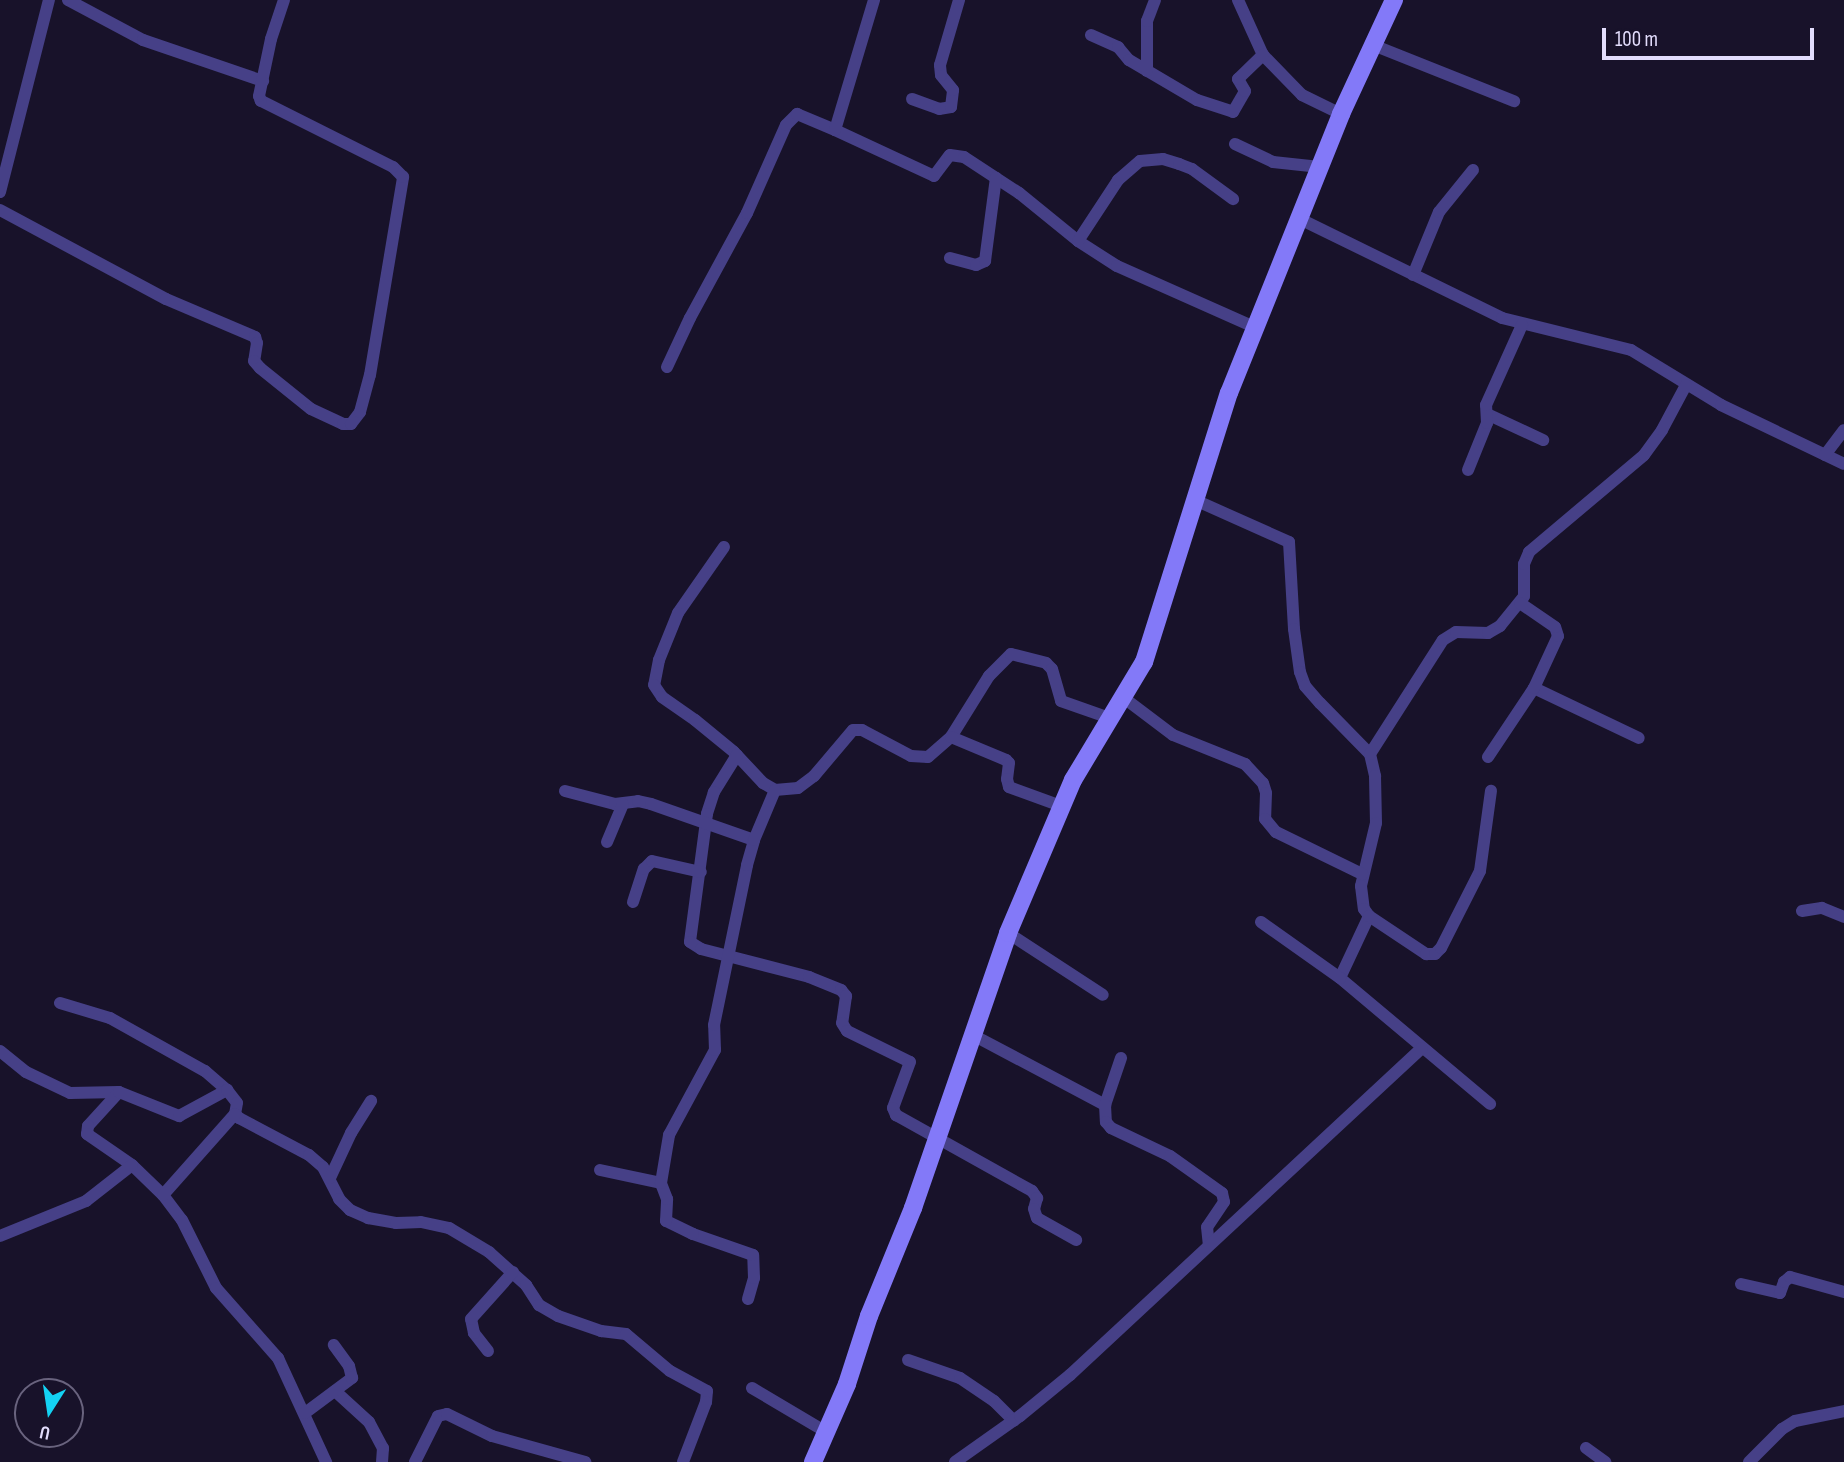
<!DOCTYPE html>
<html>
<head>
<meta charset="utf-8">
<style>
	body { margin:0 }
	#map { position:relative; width:1844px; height:1462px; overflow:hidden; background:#18122a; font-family:"Sofia Sans Condensed",sans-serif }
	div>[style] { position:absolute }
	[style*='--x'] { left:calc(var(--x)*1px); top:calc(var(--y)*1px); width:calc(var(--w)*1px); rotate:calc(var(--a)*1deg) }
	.street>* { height:12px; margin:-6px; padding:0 6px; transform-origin:6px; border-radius:6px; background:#464087 }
	.secondary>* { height:18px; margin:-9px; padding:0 9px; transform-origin:9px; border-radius:9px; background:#8379f8 }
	span { translate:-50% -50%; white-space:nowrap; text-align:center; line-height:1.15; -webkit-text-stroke:5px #18122a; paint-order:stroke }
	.north { position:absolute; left:14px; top:1378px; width:70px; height:70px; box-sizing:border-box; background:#18122a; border:2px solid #69637e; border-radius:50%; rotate:192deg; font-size:19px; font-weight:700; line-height:28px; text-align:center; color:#e3ddfd }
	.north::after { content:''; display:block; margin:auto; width:24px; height:32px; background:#14d2f3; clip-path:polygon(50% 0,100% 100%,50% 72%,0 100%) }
	.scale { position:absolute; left:1602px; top:28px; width:212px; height:32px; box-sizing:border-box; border:4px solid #e3ddfd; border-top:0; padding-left:9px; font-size:21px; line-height:24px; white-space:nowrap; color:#e3ddfd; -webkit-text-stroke:5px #18122a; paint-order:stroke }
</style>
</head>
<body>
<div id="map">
	<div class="street">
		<div style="--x:68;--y:0;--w:85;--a:28.1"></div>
		<div style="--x:143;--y:40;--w:127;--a:18.9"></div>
		<div style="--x:1238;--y:0;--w:60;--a:65.6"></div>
		<div style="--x:1263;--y:55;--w:56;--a:45.7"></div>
		<div style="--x:1302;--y:95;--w:43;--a:26"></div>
		<div style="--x:1091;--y:35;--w:30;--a:24"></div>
		<div style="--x:1118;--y:47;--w:17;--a:50"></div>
		<div style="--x:1129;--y:60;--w:79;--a:30.5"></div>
		<div style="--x:1197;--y:100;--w:38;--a:18"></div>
		<div style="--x:1233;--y:112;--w:24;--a:-60"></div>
		<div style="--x:1245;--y:91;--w:14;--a:-120"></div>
		<div style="--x:1238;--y:79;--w:35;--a:-44"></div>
		<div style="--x:1373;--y:45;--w:152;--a:21.7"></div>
		<div style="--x:1147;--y:71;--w:50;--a:-90"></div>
		<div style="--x:1147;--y:21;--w:22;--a:-69"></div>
		<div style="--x:912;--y:99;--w:29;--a:20"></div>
		<div style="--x:939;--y:109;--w:12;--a:-9"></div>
		<div style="--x:951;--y:107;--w:17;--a:-83"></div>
		<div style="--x:953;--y:90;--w:19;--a:-129"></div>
		<div style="--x:941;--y:75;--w:10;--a:-96"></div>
		<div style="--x:940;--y:65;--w:68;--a:-73.7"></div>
		<div style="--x:835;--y:130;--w:109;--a:24.9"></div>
		<div style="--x:934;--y:176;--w:26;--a:-53"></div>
		<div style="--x:950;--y:155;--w:14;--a:8"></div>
		<div style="--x:964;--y:157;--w:66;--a:33.2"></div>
		<div style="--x:1019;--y:193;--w:76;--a:39.1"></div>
		<div style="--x:1078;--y:241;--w:46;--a:32.7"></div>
		<div style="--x:1117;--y:266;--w:152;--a:24"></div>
		<div style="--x:1235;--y:144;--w:42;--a:25.3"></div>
		<div style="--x:1273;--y:162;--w:47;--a:6.1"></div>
		<div style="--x:0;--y:192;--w:198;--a:-75.7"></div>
		<div style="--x:0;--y:210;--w:188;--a:28.2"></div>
		<div style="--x:166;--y:299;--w:97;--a:23.1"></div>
		<div style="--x:255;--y:337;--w:6;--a:72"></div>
		<div style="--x:257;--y:343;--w:18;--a:99"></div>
		<div style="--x:254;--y:361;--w:9;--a:49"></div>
		<div style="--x:260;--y:368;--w:65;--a:38.8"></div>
		<div style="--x:311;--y:409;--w:35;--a:25"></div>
		<div style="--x:343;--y:424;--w:8;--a:0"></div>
		<div style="--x:351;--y:424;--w:15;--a:-53"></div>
		<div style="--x:360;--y:412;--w:38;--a:-75"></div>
		<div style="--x:370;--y:375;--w:201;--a:-80.5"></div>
		<div style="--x:403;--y:177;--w:14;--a:-135"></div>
		<div style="--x:393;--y:167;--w:148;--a:-153.4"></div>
		<div style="--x:261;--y:101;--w:5;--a:-112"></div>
		<div style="--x:259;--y:96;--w:58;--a:-78.1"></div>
		<div style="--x:271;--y:39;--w:41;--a:-71.6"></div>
		<div style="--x:1300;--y:219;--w:225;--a:26.1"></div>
		<div style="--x:1502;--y:318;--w:133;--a:13.9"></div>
		<div style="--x:1631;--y:350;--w:105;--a:31.4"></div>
		<div style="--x:1721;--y:405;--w:136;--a:25.6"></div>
		<div style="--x:1078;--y:241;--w:73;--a:-56.7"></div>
		<div style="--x:1118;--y:180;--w:29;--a:-41"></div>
		<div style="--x:1140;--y:161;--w:23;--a:-5"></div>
		<div style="--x:1163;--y:159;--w:17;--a:17"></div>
		<div style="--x:1179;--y:164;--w:14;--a:21"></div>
		<div style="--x:1192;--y:169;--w:51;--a:36.2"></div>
		<div style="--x:950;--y:258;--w:27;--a:15"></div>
		<div style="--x:976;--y:265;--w:10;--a:-24"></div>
		<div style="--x:985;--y:261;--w:84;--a:-82.5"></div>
		<div style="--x:1413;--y:275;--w:68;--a:-67.6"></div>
		<div style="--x:1439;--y:212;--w:54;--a:-51"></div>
		<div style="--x:667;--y:367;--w:54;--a:-64.9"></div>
		<div style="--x:690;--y:318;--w:119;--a:-61.5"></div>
		<div style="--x:747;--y:213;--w:96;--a:-66.1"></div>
		<div style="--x:786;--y:125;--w:16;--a:-45"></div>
		<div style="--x:797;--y:114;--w:41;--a:22.8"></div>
		<div style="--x:835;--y:130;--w:136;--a:-73.3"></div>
		<div style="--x:1487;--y:414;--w:62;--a:24.9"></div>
		<div style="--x:1825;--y:455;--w:31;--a:-53"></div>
		<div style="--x:1468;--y:470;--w:51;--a:-68"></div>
		<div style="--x:1487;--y:423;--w:18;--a:-93"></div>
		<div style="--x:1486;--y:405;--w:88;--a:-65.8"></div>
		<div style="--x:1195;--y:500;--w:103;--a:24.1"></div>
		<div style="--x:1289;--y:542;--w:87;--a:86.7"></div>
		<div style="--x:1294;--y:629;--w:43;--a:82.1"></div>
		<div style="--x:1300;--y:672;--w:15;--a:70"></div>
		<div style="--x:1305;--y:686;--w:23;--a:49"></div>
		<div style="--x:1320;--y:703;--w:71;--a:45.6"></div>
		<div style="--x:1370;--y:754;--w:23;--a:77"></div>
		<div style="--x:1375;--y:776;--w:47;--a:88.8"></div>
		<div style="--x:1376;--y:823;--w:65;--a:103.4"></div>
		<div style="--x:1361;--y:886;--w:23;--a:83"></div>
		<div style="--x:1364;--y:909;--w:9;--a:54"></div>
		<div style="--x:1369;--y:916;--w:68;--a:115.1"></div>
		<div style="--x:1340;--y:978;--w:196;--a:40"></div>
		<div style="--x:724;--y:547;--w:80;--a:124.9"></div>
		<div style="--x:678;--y:613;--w:51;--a:112"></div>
		<div style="--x:659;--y:660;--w:25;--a:101"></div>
		<div style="--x:654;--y:685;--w:14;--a:56"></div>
		<div style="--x:662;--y:697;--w:40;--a:34.9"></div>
		<div style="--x:695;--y:720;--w:50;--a:39.4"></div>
		<div style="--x:734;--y:752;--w:42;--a:46.9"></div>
		<div style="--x:763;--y:783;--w:14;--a:30"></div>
		<div style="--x:775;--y:790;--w:23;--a:-5"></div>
		<div style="--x:798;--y:788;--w:20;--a:-37"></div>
		<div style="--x:814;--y:776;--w:60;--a:-49.7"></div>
		<div style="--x:853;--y:730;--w:9;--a:0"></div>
		<div style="--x:862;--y:730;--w:55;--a:28"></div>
		<div style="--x:911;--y:756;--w:17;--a:3"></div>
		<div style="--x:928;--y:757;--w:30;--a:-41"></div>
		<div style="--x:951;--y:737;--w:72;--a:-58.1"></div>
		<div style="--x:989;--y:676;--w:31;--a:-45"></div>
		<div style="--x:1011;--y:654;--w:36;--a:14"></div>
		<div style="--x:1046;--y:663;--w:8;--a:45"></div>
		<div style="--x:1052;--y:669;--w:33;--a:74"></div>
		<div style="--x:1061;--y:701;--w:54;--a:19.4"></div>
		<div style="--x:1534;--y:688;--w:116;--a:25.5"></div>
		<div style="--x:1124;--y:698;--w:61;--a:37.1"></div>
		<div style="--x:1173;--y:735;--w:78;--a:21.9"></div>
		<div style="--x:1245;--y:764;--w:26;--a:47"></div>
		<div style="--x:1263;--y:783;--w:10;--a:73"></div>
		<div style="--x:1266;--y:793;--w:26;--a:92"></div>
		<div style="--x:1265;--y:819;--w:17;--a:50"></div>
		<div style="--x:1276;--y:832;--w:96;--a:26"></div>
		<div style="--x:951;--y:737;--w:60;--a:22.7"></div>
		<div style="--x:1006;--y:760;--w:4;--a:45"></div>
		<div style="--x:1009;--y:763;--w:16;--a:97"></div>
		<div style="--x:1007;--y:779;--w:8;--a:76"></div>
		<div style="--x:1009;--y:787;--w:55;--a:20.1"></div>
		<div style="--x:1370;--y:754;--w:135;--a:-57.4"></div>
		<div style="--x:1443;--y:640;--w:15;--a:-32"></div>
		<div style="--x:1456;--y:632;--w:32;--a:2"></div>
		<div style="--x:1488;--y:633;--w:14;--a:-30"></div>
		<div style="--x:1500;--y:626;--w:38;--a:-51"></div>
		<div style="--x:1524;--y:596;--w:32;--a:-90"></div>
		<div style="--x:1524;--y:564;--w:13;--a:-67"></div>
		<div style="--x:1529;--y:552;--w:150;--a:-40.1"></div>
		<div style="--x:1644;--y:455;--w:31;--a:-54"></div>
		<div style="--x:1662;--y:430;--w:51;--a:-61.9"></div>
		<div style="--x:737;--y:755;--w:44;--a:121.9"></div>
		<div style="--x:714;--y:792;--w:23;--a:108"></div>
		<div style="--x:707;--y:814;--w:129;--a:97.6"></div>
		<div style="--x:690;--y:942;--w:13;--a:32"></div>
		<div style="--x:701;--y:949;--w:112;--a:14.5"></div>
		<div style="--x:809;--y:977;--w:35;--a:22"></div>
		<div style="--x:841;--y:990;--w:8;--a:50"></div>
		<div style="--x:846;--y:996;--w:27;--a:98"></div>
		<div style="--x:842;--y:1023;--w:9;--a:58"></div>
		<div style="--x:847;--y:1031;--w:70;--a:26.2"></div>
		<div style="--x:910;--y:1062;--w:49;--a:110.3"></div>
		<div style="--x:893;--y:1108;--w:8;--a:67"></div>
		<div style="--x:896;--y:1115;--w:156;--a:29.2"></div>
		<div style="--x:1032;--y:1191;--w:9;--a:54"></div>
		<div style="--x:1037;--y:1198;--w:11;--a:105"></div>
		<div style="--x:1034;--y:1209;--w:9;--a:72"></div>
		<div style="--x:1037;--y:1218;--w:45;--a:29.4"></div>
		<div style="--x:1488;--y:757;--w:83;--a:-56.3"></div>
		<div style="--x:1534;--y:688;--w:57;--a:-65.2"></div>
		<div style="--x:1558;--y:636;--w:9;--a:-108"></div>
		<div style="--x:1555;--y:627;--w:42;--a:-145.6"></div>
		<div style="--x:565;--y:791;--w:52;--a:14.6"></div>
		<div style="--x:615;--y:804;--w:23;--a:-7"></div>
		<div style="--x:638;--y:801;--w:13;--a:13"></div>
		<div style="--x:651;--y:804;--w:109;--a:19.3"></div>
		<div style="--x:607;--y:842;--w:41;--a:-67.2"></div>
		<div style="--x:633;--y:902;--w:35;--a:-72"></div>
		<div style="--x:644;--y:869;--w:11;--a:-45"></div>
		<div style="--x:652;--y:861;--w:50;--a:12.7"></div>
		<div style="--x:1802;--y:911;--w:20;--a:-9"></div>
		<div style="--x:1822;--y:908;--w:24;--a:22"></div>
		<div style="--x:1369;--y:916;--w:69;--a:33.7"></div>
		<div style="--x:1426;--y:954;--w:9;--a:0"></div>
		<div style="--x:1435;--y:954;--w:8;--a:-45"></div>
		<div style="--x:1441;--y:948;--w:86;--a:-63.1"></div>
		<div style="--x:1480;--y:871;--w:81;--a:-82.2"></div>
		<div style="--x:1261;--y:922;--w:97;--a:35.3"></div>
		<div style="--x:1008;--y:933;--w:113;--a:33.1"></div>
		<div style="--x:60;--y:1003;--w:52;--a:16.7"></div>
		<div style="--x:110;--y:1018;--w:109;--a:29.2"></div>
		<div style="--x:205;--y:1071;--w:29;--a:41"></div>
		<div style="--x:971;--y:1034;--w:152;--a:27.9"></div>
		<div style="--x:0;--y:1051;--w:33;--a:39"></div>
		<div style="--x:26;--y:1072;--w:49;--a:25.5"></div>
		<div style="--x:70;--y:1093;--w:49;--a:-1.2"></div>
		<div style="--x:119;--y:1092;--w:46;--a:132.4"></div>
		<div style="--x:88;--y:1126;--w:8;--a:97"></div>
		<div style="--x:87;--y:1134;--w:55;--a:34.6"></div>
		<div style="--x:132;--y:1165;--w:43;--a:44.1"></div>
		<div style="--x:163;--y:1195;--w:31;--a:53"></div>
		<div style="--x:182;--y:1220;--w:76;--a:63.4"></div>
		<div style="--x:216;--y:1288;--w:94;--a:48.5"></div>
		<div style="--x:278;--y:1358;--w:115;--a:65.2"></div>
		<div style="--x:1121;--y:1058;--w:50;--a:108.8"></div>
		<div style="--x:1105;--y:1105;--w:17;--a:87"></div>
		<div style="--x:1106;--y:1122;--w:8;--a:50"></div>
		<div style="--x:1111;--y:1128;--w:65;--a:25.4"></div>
		<div style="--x:1170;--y:1156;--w:64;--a:35.4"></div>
		<div style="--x:1222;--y:1193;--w:9;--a:77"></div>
		<div style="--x:1224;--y:1202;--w:30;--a:124"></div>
		<div style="--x:1207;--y:1227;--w:18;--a:84"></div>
		<div style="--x:119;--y:1092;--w:65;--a:21.8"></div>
		<div style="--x:179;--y:1116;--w:55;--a:-28.4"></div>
		<div style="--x:227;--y:1090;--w:16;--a:52"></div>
		<div style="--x:237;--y:1103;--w:11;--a:100"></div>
		<div style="--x:235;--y:1114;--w:6;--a:45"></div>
		<div style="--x:239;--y:1118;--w:79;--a:27.9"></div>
		<div style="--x:309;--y:1155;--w:18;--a:41"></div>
		<div style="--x:323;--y:1167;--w:36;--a:63"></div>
		<div style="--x:339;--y:1199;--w:16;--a:45"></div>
		<div style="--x:350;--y:1210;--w:20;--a:24"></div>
		<div style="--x:368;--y:1218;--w:28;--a:10"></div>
		<div style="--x:396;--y:1223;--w:25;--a:-2"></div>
		<div style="--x:421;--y:1222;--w:29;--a:12"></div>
		<div style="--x:449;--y:1228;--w:47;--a:31"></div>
		<div style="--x:489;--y:1252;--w:50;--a:41.7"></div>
		<div style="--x:526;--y:1285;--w:24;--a:57"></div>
		<div style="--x:539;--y:1305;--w:22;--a:30"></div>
		<div style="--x:558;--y:1316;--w:46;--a:19.2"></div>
		<div style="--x:601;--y:1331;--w:25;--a:7"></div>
		<div style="--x:626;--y:1334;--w:57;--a:40.1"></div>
		<div style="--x:670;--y:1371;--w:42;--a:28.4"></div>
		<div style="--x:707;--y:1391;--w:11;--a:95"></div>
		<div style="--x:706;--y:1402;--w:64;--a:111"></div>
		<div style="--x:600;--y:1170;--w:62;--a:12"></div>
		<div style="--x:330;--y:1178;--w:50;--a:-65"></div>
		<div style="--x:351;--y:1133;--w:38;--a:-58"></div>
		<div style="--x:163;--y:1195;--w:108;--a:-48.4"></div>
		<div style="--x:0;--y:1236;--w:93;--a:-22.1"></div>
		<div style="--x:86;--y:1201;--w:58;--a:-38"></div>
		<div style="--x:1741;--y:1284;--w:40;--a:13"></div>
		<div style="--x:1780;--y:1293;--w:12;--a:-70"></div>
		<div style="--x:1784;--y:1282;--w:8;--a:-40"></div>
		<div style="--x:1790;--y:1277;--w:56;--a:15.5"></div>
		<div style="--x:748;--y:1299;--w:22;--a:-74"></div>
		<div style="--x:754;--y:1278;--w:23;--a:-92"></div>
		<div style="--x:753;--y:1255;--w:64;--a:-160.7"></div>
		<div style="--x:693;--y:1234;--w:30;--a:-154"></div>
		<div style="--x:666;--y:1221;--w:22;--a:-87"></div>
		<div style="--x:667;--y:1199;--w:17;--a:-111"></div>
		<div style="--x:661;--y:1183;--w:49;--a:-80.5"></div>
		<div style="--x:669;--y:1135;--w:97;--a:-61.6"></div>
		<div style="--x:715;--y:1050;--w:25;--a:-92"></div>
		<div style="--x:714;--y:1025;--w:163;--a:-78.3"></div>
		<div style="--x:747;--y:865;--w:26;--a:-74"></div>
		<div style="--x:754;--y:840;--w:54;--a:-67.2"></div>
		<div style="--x:488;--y:1351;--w:23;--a:-128"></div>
		<div style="--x:474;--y:1333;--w:14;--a:-102"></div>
		<div style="--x:471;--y:1319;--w:63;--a:-48.2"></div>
		<div style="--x:908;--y:1360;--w:55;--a:19.1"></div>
		<div style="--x:960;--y:1378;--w:41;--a:34.1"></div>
		<div style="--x:994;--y:1401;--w:28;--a:45"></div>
		<div style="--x:752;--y:1388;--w:86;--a:30.7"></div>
		<div style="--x:335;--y:1391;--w:46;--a:42.4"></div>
		<div style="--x:369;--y:1422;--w:30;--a:62"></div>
		<div style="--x:383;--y:1448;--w:14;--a:94"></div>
		<div style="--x:305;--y:1413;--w:59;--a:-36.7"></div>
		<div style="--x:352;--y:1378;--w:12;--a:-104"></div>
		<div style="--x:349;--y:1366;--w:26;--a:-126"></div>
		<div style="--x:1586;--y:1448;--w:24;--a:36"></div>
		<div style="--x:415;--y:1462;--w:51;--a:-63.4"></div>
		<div style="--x:438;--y:1416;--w:9;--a:-13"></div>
		<div style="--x:447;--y:1414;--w:50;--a:26.1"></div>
		<div style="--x:492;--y:1436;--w:97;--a:15.6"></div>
		<div style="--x:955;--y:1462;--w:80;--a:-35.3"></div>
		<div style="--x:1020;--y:1416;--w:65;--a:-39.4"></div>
		<div style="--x:1070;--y:1375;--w:480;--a:-42.9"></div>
		<div style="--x:1749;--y:1462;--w:47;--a:-45"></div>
		<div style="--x:1782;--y:1429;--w:15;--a:-32"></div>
		<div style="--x:1795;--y:1421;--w:50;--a:-11.5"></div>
	</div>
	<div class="secondary">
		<div style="--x:813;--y:1462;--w:85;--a:-66.4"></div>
		<div style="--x:847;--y:1384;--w:71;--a:-72.1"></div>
		<div style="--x:869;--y:1316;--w:117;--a:-67.8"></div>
		<div style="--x:913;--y:1208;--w:291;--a:-70.9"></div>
		<div style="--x:1008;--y:933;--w:166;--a:-67"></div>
		<div style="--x:1073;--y:780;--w:138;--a:-59"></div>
		<div style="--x:1144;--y:662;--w:282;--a:-72.5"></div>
		<div style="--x:1229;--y:393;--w:301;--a:-68.1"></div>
		<div style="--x:1341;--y:114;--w:126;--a:-65.1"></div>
	</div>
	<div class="north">U</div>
	<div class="scale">100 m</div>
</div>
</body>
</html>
